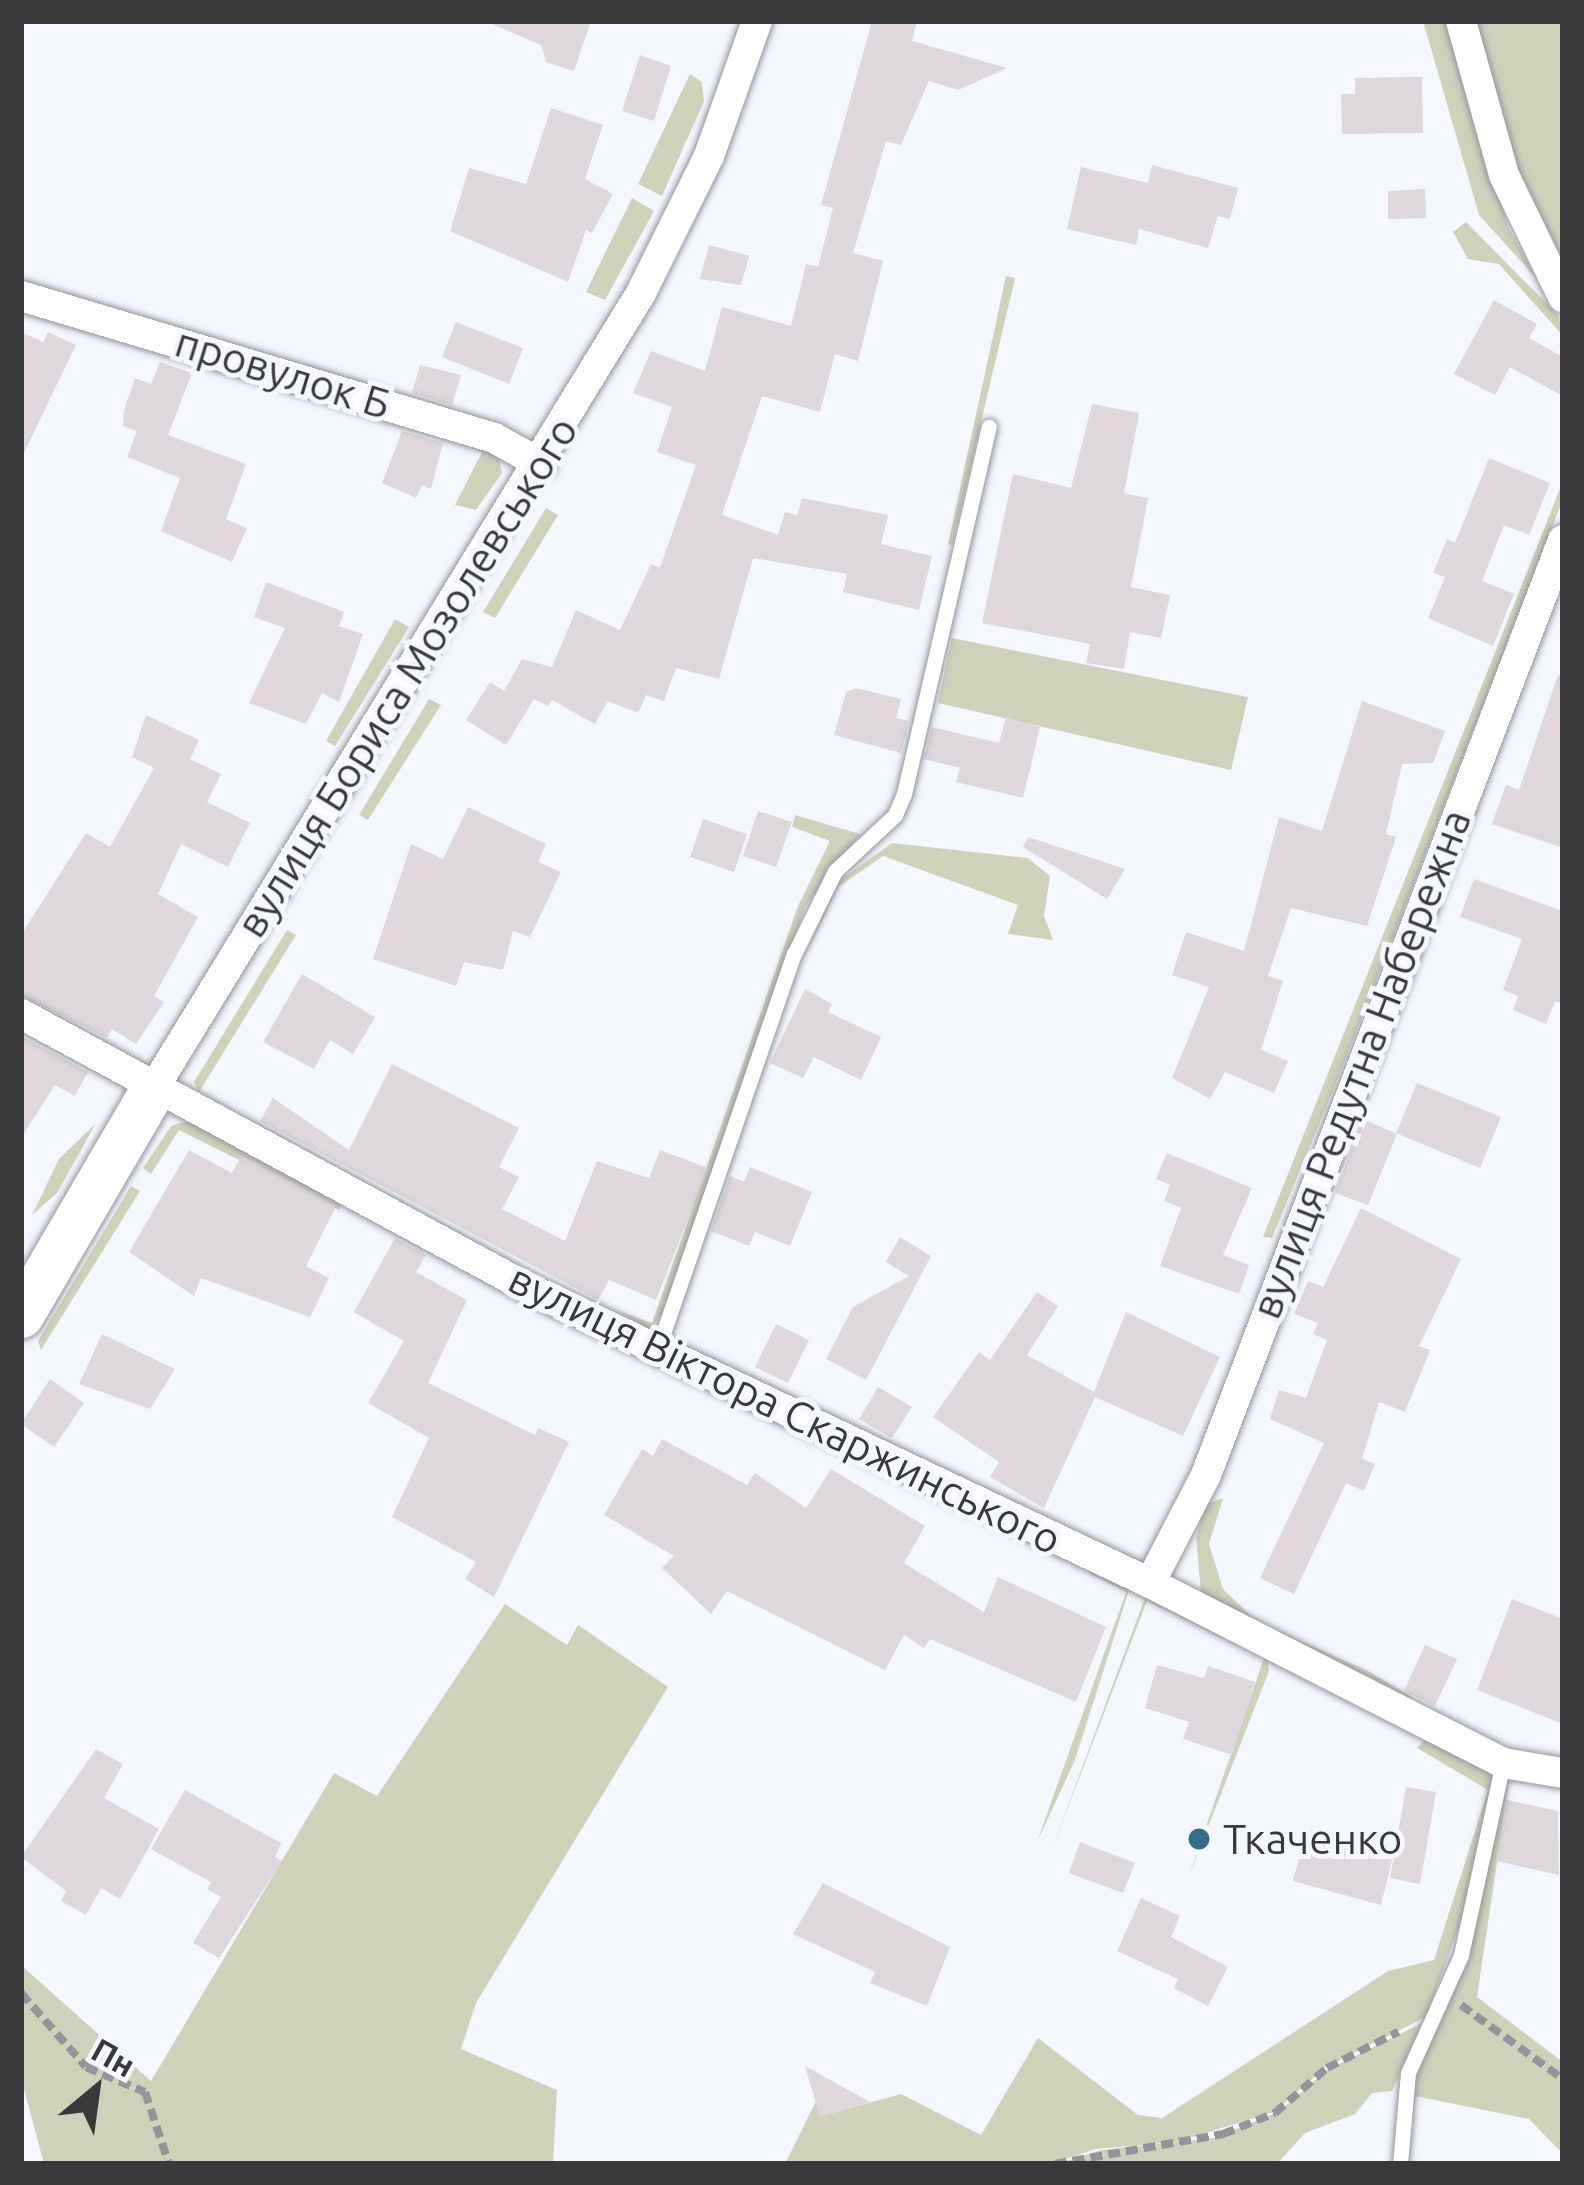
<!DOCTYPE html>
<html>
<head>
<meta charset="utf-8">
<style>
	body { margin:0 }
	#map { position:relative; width:1584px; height:2185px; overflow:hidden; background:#f5f7fe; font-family:Ubuntu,sans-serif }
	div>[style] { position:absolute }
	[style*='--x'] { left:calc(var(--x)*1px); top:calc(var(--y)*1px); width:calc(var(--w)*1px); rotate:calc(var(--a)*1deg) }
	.green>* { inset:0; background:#cfd2b9 }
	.building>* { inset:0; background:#ded7db }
	.path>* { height:8px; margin-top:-4px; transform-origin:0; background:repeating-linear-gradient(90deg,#94959a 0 12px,transparent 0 18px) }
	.roads { filter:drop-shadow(0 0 3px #95969d) drop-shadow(0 0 3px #95969d) }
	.lane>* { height:15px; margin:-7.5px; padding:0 7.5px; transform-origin:7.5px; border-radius:7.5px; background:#fff }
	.street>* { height:30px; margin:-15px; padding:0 15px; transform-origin:15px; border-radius:15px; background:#fff }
	.secondary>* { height:45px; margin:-22.5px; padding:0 22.5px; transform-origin:22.5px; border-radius:22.5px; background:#fff }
	.dots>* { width:33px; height:33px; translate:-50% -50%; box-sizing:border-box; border:6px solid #f5f7fe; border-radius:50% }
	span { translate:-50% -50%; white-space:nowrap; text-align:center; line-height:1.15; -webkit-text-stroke:10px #f5f7fe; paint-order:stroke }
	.street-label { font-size:42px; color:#39393c }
	.poi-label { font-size:42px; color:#39393c }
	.left { translate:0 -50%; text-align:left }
	.frame { position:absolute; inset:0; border:24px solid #39393c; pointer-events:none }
	.north { position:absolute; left:36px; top:2029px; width:120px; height:120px; -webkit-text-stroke:9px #f5f7fe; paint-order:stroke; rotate:29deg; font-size:33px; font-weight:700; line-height:48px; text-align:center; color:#39393c }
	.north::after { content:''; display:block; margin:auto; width:42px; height:54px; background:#39393c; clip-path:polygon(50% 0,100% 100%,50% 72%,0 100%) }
</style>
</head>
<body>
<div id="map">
	<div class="green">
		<div style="clip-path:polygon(1423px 21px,1454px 21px,1508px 227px,1537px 279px,1479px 215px)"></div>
		<div style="clip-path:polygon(1469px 21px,1563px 21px,1563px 280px,1545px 254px)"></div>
		<div style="clip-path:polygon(690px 74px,702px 82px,704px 101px,662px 196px,638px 184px)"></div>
		<div style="clip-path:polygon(632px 198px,654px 211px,605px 300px,586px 292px)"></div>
		<div style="clip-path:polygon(1466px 222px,1559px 316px,1563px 336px,1499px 264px,1468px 259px,1453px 232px)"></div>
		<div style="clip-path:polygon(1006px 276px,1015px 278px,952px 545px,948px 544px)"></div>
		<div style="clip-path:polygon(430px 430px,497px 450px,502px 473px,476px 510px,455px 505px,482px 452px)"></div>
		<div style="clip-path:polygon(1563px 481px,1563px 499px,1336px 1083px,1272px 1238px,1263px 1237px)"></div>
		<div style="clip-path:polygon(546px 508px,558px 515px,495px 618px,483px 612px)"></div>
		<div style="clip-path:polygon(395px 619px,409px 627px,335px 746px,326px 741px)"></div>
		<div style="clip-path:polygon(952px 638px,1248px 697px,1231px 770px,938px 703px)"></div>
		<div style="clip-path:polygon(429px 699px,441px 705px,368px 820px,359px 815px)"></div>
		<div style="clip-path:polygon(795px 815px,860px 834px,805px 907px,661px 1317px,648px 1329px,619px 1311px,652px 1323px,798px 906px,830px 841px,792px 827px)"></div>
		<div style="clip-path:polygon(892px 843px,1028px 858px,1050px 876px,1044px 916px,1053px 940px,1008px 934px,1018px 905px,883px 856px,838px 887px,807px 952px,836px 883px)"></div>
		<div style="clip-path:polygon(287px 930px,296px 935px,199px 1092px,194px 1082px)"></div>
		<div style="clip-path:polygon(187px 1121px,342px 1201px,339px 1210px,179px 1130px,151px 1174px,143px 1168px,171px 1126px)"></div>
		<div style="clip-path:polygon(96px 1123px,57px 1193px,32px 1215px,59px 1159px)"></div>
		<div style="clip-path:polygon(131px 1186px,140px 1191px,41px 1350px,38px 1341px)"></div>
		<div style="clip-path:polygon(1223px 1498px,1209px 1544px,1223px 1589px,1256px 1621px,1368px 1671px,1412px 1697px,1408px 1703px,1201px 1594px,1196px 1537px,1206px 1504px)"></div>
		<div style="clip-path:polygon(1094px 1567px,1131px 1584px,1075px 1760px,1037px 1842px,1126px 1592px,1088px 1573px)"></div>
		<div style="clip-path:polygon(1147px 1592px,1267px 1655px,1269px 1671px,1189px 1876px,1264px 1658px,1147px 1601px,1052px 1849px)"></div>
		<div style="clip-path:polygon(505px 1604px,567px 1645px,578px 1625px,668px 1687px,476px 2003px,461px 2049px,557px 2090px,553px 2164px,44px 2164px,21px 2078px,21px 1965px,151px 2081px,334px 1773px,377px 1796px)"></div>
		<div style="clip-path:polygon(1426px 1738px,1494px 1772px,1472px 1891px,1426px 2017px,1326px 2067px,1274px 2112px,1176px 2142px,1095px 2149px,1051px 2164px,785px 2164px,816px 2101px,821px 2116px,901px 2094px,981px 2135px,1038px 2038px,1138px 2115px,1162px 2118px,1388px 1971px,1434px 1960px,1488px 1790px,1417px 1748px)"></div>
		<div style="clip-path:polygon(1510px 1775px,1477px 1997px,1563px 2062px,1563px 2154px,1529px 2119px,1415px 2096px,1407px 2164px,1412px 2084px,1457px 1982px)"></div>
		<div style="clip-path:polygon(1422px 2023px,1392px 2091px,1372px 2093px,1355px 2114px,1305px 2133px,1277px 2164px,1058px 2164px,1101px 2150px,1214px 2138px,1278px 2112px,1327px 2070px)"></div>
	</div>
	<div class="building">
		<div style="clip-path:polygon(485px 21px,591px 21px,574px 71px,546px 62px,541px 45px)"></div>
		<div style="clip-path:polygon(872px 21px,917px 21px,912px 41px,1007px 68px,958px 90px,929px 81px,901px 145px,886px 141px,853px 253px,883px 261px,858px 361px,835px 354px,820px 412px,762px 396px,722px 515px,778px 535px,785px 512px,797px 515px,802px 498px,888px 515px,881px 544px,932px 556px,919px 610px,843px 592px,847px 574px,753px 558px,719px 679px,676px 668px,664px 701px,646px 695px,638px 713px,608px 701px,595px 724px,552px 700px,548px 706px,534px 699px,506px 745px,466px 720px,490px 682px,504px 691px,522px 659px,552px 667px,576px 610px,620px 630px,651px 564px,660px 568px,696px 465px,657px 452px,672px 407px,633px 393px,651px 351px,705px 371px,722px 307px,791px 326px,806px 264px,818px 267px,833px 208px,821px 205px)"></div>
		<div style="clip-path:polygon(640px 55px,671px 66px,654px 121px,622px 111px)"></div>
		<div style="clip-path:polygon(1422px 77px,1423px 133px,1342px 134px,1341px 94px,1355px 94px,1355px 78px)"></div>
		<div style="clip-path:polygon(551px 108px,603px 125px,585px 179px,613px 194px,592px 233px,586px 230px,568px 282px,450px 231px,469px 168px,526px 184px)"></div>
		<div style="clip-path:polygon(1152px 165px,1238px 188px,1230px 219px,1218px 216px,1208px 248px,1139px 229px,1136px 245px,1067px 229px,1081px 167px,1148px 183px)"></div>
		<div style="clip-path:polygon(1425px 189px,1426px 218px,1388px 219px,1388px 191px)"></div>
		<div style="clip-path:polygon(709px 245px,749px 256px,741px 285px,700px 279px)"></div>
		<div style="clip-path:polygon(1494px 300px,1537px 324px,1529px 338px,1563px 357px,1563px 396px,1510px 367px,1495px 395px,1454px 374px)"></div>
		<div style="clip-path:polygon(456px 322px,523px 348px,509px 384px,442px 357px)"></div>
		<div style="clip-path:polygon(21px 332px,43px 342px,48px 332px,76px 345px,21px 459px)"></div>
		<div style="clip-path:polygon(160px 362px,192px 373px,168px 435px,246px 464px,226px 519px,247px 528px,232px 562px,161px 531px,180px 478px,127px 457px,137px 431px,123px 426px,124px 410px,135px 378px,151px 384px)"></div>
		<div style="clip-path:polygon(420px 365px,461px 375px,452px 405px,412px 393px)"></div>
		<div style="clip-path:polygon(1092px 404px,1139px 413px,1124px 493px,1148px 498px,1131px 587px,1170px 595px,1161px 638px,1130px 632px,1124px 669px,1086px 663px,1090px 644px,982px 623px,1013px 474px,1071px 488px)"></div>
		<div style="clip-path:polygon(402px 431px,443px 443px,431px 489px,422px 485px,416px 498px,382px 483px)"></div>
		<div style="clip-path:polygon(1489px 458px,1550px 483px,1529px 535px,1504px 525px,1482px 581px,1514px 594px,1493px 646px,1428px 618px,1445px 577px,1433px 573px,1447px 539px,1455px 543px)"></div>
		<div style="clip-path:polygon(266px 582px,344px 612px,339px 626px,363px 634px,339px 702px,322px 693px,306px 724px,249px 703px,285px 628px,254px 617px)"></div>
		<div style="clip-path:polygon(1558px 675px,1563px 676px,1563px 848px,1492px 824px,1506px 785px,1519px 790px)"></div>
		<div style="clip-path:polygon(856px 688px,901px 699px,896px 718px,909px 721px,901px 753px,834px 735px,846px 692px)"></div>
		<div style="clip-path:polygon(1362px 701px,1445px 731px,1433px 763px,1402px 764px,1386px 834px,1396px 837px,1367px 926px,1291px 908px,1268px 976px,1283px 981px,1261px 1050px,1288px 1061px,1274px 1093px,1225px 1072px,1210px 1099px,1172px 1078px,1209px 987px,1172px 975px,1186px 932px,1244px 951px,1279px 817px,1322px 831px)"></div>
		<div style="clip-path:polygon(146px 715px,199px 740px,190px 759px,221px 774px,207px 802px,250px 823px,228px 867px,181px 844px,158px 894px,198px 917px,154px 996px,164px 1002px,136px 1044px,112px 1029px,107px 1038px,21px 995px,21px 935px,86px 833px,110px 847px,154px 768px,132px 757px)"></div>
		<div style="clip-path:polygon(1006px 717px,1040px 727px,1023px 798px,956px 782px,960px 768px,924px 759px,932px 727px,999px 743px)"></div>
		<div style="clip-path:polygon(468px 807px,546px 844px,538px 862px,561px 872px,530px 937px,513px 931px,503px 970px,464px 962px,456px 986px,373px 959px,411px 844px,443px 859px)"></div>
		<div style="clip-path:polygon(758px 811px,792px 822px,776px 867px,743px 856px)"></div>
		<div style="clip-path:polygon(703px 819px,747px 834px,734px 872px,690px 857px)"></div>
		<div style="clip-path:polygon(1028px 837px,1125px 869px,1107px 899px,1023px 847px)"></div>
		<div style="clip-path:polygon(1474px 879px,1563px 911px,1563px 1004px,1555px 1001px,1546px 1024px,1513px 1010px,1518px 996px,1503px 990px,1522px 939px,1460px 917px)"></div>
		<div style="clip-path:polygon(302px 974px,375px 1017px,353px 1054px,330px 1040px,314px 1069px,263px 1042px)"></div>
		<div style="clip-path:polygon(805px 989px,832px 1004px,828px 1012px,881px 1037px,861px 1080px,814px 1057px,803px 1078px,770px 1063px)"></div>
		<div style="clip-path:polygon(21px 1036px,88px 1072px,75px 1096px,55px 1085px,21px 1138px)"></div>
		<div style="clip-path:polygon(392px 1064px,519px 1128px,499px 1167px,519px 1177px,502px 1209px,565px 1241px,597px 1161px,649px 1178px,660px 1150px,708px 1168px,656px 1300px,609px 1280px,598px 1300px,260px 1121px,273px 1098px,349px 1150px)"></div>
		<div style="clip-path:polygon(1417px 1083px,1501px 1117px,1480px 1168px,1396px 1133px)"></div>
		<div style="clip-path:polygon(1363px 1119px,1397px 1134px,1368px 1205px,1335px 1193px)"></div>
		<div style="clip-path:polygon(189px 1150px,232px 1173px,241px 1155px,336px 1206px,306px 1266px,329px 1278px,310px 1317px,201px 1278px,194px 1296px,129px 1252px)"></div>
		<div style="clip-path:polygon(1167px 1153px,1252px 1188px,1223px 1255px,1249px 1265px,1239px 1294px,1160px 1266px,1181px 1208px,1164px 1201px,1170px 1185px,1156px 1179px)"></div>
		<div style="clip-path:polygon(750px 1167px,812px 1192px,790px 1246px,755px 1232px,749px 1246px,711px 1231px,730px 1176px,744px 1182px)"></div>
		<div style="clip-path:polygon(1361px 1208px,1461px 1259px,1419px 1346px,1430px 1350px,1405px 1412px,1379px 1402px,1362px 1459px,1375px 1464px,1364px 1491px,1346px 1483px,1294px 1594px,1260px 1578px,1324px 1443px,1270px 1419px,1279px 1390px,1306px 1398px,1327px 1340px,1313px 1334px,1318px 1323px,1294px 1314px,1308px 1281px,1323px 1287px)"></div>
		<div style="clip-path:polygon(900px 1237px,931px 1256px,866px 1380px,826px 1359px,853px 1307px,909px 1276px,886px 1262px)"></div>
		<div style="clip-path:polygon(395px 1238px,426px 1255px,416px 1272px,467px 1300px,428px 1383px,535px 1435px,538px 1428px,569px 1442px,494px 1597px,465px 1579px,476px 1562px,392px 1517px,429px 1438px,368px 1403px,404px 1341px,354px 1312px)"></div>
		<div style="clip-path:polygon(1037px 1292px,1058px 1306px,1027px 1355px,1094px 1392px,1126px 1312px,1220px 1357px,1183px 1436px,1095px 1397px,1044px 1508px,990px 1477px,999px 1462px,933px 1417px,979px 1352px,990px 1360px)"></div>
		<div style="clip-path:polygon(776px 1324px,809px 1340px,788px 1383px,755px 1367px)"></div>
		<div style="clip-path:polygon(102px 1334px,175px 1369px,150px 1409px,79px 1384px)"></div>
		<div style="clip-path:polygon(50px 1379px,84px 1403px,54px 1447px,21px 1424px)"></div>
		<div style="clip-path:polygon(878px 1387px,912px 1407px,892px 1438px,859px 1419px)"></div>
		<div style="clip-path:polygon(662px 1439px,747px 1485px,755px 1473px,806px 1508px,831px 1469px,925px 1526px,904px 1563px,984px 1612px,998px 1577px,1106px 1627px,1076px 1702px,930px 1639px,924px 1648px,904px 1635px,885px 1670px,727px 1591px,711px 1614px,662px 1568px,674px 1556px,604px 1515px,642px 1449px,653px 1456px)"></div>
		<div style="clip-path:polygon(1512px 1599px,1563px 1619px,1563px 1724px,1477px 1690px)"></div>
		<div style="clip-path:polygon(1425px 1645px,1457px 1659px,1435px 1706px,1404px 1691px)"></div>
		<div style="clip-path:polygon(1157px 1665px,1204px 1678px,1208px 1666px,1255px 1682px,1232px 1755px,1183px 1739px,1189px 1722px,1145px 1708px)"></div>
		<div style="clip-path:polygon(96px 1749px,123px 1764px,104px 1798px,159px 1829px,120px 1899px,101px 1888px,86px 1915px,61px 1901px,66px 1891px,21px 1857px)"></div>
		<div style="clip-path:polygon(1406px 1787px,1436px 1792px,1420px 1884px,1390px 1878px)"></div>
		<div style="clip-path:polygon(185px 1790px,281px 1843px,275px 1857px,282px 1861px,219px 1958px,193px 1943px,221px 1897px,207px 1889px,211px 1882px,151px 1849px)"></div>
		<div style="clip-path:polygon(1507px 1800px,1558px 1811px,1559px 1875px,1496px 1861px)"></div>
		<div style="clip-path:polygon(1307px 1828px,1394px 1852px,1381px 1905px,1293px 1881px)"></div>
		<div style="clip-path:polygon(1080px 1842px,1135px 1863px,1123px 1893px,1069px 1873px)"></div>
		<div style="clip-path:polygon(823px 1883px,950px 1947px,927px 2006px,870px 1983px,875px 1972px,793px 1934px)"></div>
		<div style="clip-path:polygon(1141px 1898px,1180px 1916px,1171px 1937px,1228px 1967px,1208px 2006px,1174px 1988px,1178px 1979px,1117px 1951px)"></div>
		<div style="clip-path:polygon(805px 2066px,870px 2102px,820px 2117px)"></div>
	</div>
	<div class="path">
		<div style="--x:21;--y:1993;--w:98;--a:48.7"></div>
		<div style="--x:86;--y:2067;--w:64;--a:23"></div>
		<div style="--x:145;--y:2092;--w:76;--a:71.6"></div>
		<div style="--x:1461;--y:2005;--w:126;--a:36"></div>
		<div style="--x:1055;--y:2164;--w:171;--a:-10.1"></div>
		<div style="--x:1223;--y:2134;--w:56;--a:-22"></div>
		<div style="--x:1275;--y:2113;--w:69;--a:-40.9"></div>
		<div style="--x:1327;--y:2068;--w:80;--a:-26.9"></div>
	</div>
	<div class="roads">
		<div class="lane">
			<div style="--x:657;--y:1351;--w:420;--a:-71"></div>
			<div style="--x:794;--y:954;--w:93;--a:-63.7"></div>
			<div style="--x:835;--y:871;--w:82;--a:-43"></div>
			<div style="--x:895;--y:815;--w:23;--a:-67"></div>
			<div style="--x:904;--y:794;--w:377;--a:-77"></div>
			<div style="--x:1400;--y:2164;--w:91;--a:-85"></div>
			<div style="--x:1408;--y:2073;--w:129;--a:-65.8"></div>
			<div style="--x:1461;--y:1955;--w:197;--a:-77.7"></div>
		</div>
		<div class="street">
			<div style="--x:1461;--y:21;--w:160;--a:74.4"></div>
			<div style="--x:1504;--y:175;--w:136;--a:64.2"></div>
			<div style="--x:21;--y:296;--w:494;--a:16.7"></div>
			<div style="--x:494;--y:438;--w:54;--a:29"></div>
			<div style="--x:21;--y:1014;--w:576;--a:28.39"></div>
			<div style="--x:528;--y:1288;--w:688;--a:25.37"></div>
			<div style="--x:1150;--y:1583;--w:396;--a:27"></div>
			<div style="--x:1503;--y:1763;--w:61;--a:9.5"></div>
			<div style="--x:152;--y:1091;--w:936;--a:-58.5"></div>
			<div style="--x:641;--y:293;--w:153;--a:-63.6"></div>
			<div style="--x:709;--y:156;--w:143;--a:-70.4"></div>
			<div style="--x:1150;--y:1583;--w:122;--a:-62.6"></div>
			<div style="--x:1206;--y:1475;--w:1001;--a:-69.1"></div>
		</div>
		<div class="secondary">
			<div style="--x:21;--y:1315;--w:259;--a:-59.7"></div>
		</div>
	</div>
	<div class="dots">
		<div style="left:1199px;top:1839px;background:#366c87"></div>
	</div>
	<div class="street-label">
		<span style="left:283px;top:373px;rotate:17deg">провулок Б</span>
		<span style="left:407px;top:677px;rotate:-58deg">вулиця Бориса Мозолевського</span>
		<span style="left:1361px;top:1064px;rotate:-69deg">вулиця Редутна Набережна</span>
		<span style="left:785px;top:1409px;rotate:26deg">вулиця Віктора Скаржинського</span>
	</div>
	<div class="poi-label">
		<span class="left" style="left:1223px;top:1839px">Ткаченко</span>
	</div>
	<div class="frame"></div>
	<div class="north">Пн</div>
</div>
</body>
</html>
